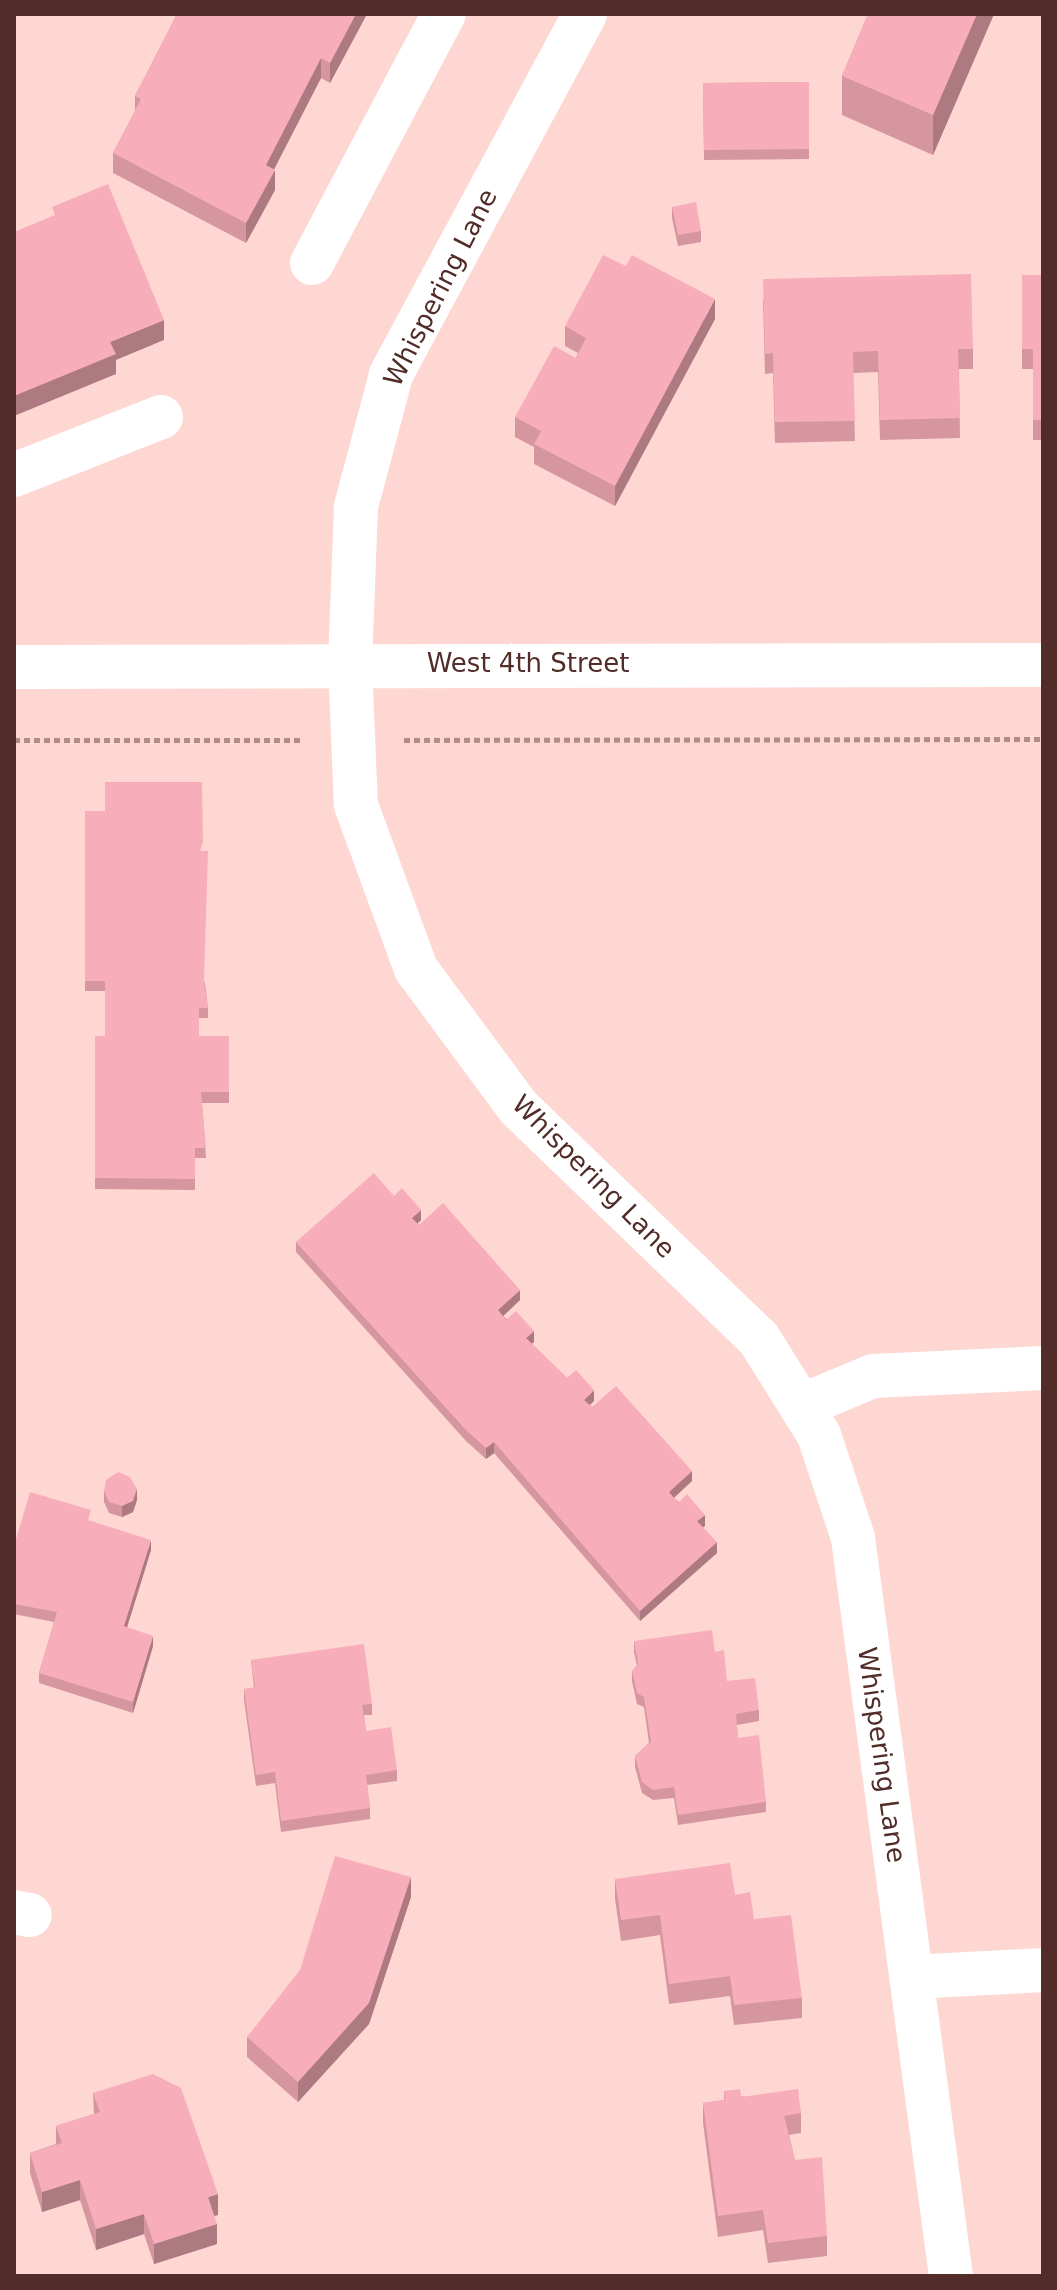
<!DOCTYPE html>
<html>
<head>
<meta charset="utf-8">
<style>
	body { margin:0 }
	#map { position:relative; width:1057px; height:2290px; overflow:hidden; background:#fed7d2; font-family:"DejaVu Sans",sans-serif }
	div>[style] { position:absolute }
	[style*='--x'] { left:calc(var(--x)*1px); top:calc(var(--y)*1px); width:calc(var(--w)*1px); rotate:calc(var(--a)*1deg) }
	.path>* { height:5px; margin-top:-2.5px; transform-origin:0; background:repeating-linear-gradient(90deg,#b18b86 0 6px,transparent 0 10px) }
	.minor>* { height:44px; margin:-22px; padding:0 22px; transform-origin:22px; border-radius:22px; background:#fff }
	.wall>* { inset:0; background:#d596a0 }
	.shaded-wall>* { inset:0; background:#ae7a82 }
	.building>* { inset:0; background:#f8aeba }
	span { translate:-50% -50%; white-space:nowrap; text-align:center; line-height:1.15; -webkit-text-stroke:7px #fff; paint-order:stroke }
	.street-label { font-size:26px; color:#512c28 }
	.frame { position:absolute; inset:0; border:16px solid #512c28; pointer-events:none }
</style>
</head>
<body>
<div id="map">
	<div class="path">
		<div style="--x:14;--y:740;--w:288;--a:0"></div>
		<div style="--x:404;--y:740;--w:639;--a:-0.09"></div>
	</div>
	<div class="minor">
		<div style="--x:585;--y:14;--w:410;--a:118.3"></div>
		<div style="--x:391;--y:375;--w:137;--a:104.9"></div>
		<div style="--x:356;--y:507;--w:157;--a:92.2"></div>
		<div style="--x:350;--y:664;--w:141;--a:87.6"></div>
		<div style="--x:356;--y:805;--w:175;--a:69.9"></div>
		<div style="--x:416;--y:969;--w:173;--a:53.5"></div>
		<div style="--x:519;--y:1108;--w:333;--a:43.9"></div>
		<div style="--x:759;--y:1339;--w:113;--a:58"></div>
		<div style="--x:819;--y:1435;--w:108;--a:71.7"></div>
		<div style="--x:853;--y:1538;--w:744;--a:82.44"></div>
		<div style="--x:312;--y:263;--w:282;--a:-62.1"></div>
		<div style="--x:14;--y:475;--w:158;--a:-21.5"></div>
		<div style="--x:14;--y:667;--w:1029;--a:-0.11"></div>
		<div style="--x:801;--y:1406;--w:78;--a:-22.6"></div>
		<div style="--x:873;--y:1376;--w:170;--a:-2.7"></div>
		<div style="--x:14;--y:1912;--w:16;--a:11"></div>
		<div style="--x:911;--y:1977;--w:132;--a:-3"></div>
	</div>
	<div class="wall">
		<div style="clip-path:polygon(177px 14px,367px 14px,330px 83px,321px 78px,274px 169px,275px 190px,246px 243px,113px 173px,113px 153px,135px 111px,135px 96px)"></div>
		<div style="clip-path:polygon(868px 14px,994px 14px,933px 155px,842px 115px,842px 76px)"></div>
		<div style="clip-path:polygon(809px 82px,809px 159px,704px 160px,703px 83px)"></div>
		<div style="clip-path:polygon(672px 207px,701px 231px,701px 242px,678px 246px,672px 218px)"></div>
		<div style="clip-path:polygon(1022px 275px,1043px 275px,1043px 440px,1033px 440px,1033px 369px,1022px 369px)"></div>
		<div style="clip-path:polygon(763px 299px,973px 349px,973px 369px,959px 369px,960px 438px,880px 440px,878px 372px,853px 373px,855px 441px,775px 443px,773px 373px,765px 374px)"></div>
		<div style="clip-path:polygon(715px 319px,615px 506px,534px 464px,534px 447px,515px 437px,515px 417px,576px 358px,578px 353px,565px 346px,565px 326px)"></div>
		<div style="clip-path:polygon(85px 811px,205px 983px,208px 1008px,208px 1018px,199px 1018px,199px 1036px,229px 1036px,229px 1103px,202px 1103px,206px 1158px,195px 1158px,195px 1190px,95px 1189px,95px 1036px,105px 1036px,105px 991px,85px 991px)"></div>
		<div style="clip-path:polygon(394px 1196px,421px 1220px,417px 1224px,520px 1300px,503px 1316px,534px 1342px,532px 1344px,567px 1378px,594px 1401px,590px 1405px,692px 1481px,674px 1498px,705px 1526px,703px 1527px,717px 1553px,640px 1621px,494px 1453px,486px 1459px,466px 1441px,296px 1252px,296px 1242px)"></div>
		<div style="clip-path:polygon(104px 1491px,137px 1500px,133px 1512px,122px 1517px,109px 1513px,104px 1502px)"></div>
		<div style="clip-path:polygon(91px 1521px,151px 1550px,127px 1627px,153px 1646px,133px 1713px,39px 1683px,39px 1673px,54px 1622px,14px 1614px,14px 1546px)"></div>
		<div style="clip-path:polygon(634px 1641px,715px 1652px,727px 1681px,759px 1710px,759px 1721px,737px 1725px,738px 1738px,766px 1802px,766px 1812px,678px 1825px,674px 1798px,653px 1800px,642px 1793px,635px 1767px,635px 1756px,649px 1743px,644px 1707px,637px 1704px,632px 1681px,632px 1671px,637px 1666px,634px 1652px)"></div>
		<div style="clip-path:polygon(251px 1660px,372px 1704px,372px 1715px,364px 1715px,366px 1731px,397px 1770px,397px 1781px,367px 1785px,370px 1808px,370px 1819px,281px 1832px,275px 1783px,256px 1786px,244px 1700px,244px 1689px,254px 1688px)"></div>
		<div style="clip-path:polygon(615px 1879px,735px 1895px,802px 1998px,802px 2018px,734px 2025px,730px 1996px,669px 2004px,660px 1935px,621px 1941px,615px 1899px)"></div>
		<div style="clip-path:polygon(411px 1897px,369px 2024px,298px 2102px,247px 2057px,247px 2037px)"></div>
		<div style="clip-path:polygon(724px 2091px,801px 2113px,801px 2133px,789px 2135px,795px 2160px,827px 2236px,827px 2256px,768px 2263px,763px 2230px,718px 2237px,703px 2123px,703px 2103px,724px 2100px)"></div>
		<div style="clip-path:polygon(93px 2093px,218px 2215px,214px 2216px,217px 2244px,154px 2264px,144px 2234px,96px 2250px,80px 2200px,42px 2212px,30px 2173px,30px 2153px,56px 2144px,56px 2126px,94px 2114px)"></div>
	</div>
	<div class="shaded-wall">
		<div style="clip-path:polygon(356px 14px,367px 14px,330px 83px,330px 63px)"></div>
		<div style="clip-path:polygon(977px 14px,994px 14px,933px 155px,933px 115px)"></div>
		<div style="clip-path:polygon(321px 58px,321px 78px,266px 185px,266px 165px)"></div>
		<div style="clip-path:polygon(275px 170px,275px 190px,246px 243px,246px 223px)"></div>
		<div style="clip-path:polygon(715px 299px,715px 319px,615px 506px,615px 486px)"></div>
		<div style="clip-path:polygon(164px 320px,164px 340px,116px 360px,116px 374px,14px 416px,14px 396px,110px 342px)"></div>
		<div style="clip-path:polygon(421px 1210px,421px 1220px,412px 1229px,412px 1218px)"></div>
		<div style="clip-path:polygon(520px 1290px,520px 1300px,498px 1321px,498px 1310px)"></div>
		<div style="clip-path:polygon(534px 1331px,534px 1342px,526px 1348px,526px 1338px)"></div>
		<div style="clip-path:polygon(594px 1390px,594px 1401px,584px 1410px,584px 1400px)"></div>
		<div style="clip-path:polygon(494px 1442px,494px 1453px,486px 1459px,486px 1448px)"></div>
		<div style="clip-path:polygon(692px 1471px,692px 1481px,669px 1502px,669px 1492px)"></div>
		<div style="clip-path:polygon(137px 1489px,137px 1500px,133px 1512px,122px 1517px,122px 1506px)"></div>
		<div style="clip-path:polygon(705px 1515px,705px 1526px,697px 1532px,697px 1521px)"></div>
		<div style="clip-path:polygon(151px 1540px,151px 1550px,124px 1637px,124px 1626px)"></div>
		<div style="clip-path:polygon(717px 1542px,717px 1553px,640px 1621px,640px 1611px)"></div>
		<div style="clip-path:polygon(153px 1636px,153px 1646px,133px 1713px,133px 1702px)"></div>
		<div style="clip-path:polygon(411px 1877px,411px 1897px,369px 2024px,298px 2102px,298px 2082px)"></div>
		<div style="clip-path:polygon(80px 2180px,80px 2200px,42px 2212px,42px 2192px)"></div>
		<div style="clip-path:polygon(218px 2194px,218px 2215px,208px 2217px,208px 2197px)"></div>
		<div style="clip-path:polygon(144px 2214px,144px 2234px,96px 2250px,96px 2229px)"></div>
		<div style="clip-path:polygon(217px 2224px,217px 2244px,154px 2264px,154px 2244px)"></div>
	</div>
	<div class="building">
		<div style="clip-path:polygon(177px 14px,356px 14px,330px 63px,321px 58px,266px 165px,275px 170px,246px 223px,113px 153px,141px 99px,135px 96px)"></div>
		<div style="clip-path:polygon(868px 14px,977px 14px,933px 115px,842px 76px)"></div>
		<div style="clip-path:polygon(809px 82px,809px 149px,704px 150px,703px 83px)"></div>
		<div style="clip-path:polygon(108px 184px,164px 320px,110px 342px,116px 354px,14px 396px,14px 232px,55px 215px,52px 207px)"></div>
		<div style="clip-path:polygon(696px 202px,701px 231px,678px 235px,672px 207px)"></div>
		<div style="clip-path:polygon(603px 255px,626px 266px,632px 255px,715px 299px,615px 486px,534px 444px,541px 431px,515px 417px,554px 346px,576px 358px,586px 338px,565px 326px)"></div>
		<div style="clip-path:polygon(971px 274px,973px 349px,958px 349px,960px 418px,880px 420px,878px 351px,853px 352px,855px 421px,775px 422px,773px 353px,765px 354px,763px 279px)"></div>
		<div style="clip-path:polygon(1022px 275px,1043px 275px,1043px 420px,1033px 420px,1033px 349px,1022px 349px)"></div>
		<div style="clip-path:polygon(105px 782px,202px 782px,203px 842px,200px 851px,208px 851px,204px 981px,208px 1008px,199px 1008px,199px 1036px,229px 1036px,229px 1092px,201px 1092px,206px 1148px,195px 1148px,195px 1179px,95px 1178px,95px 1036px,105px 1036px,105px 981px,85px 981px,85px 811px,105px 811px)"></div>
		<div style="clip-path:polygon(374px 1173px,394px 1196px,402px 1188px,421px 1210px,412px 1218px,419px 1225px,443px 1203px,520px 1290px,498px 1310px,506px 1320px,516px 1311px,534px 1331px,526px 1338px,567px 1378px,576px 1370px,594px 1390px,584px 1400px,592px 1407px,616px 1386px,692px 1471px,669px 1492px,678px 1503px,687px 1494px,705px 1515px,697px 1521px,717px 1542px,640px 1611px,494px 1442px,486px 1448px,466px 1430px,296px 1242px)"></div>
		<div style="clip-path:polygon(118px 1472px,130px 1477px,137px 1489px,133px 1501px,122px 1506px,109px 1502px,104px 1491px,106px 1480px)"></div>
		<div style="clip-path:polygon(30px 1492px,91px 1510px,88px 1520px,151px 1540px,124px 1626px,153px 1636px,133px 1702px,39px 1673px,57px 1612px,14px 1604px,14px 1546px)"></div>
		<div style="clip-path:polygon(712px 1630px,715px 1652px,724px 1650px,727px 1681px,755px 1678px,759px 1710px,736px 1714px,738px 1738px,759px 1735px,766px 1802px,678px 1815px,674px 1787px,653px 1790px,642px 1782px,635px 1756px,651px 1742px,644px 1697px,637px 1693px,632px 1671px,638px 1664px,634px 1641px)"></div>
		<div style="clip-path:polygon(364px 1644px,372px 1704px,362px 1705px,366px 1731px,391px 1727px,397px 1770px,366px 1775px,370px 1808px,281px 1821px,275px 1772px,256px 1775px,244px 1689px,255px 1687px,251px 1660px)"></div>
		<div style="clip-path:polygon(335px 1856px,411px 1877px,369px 2003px,298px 2082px,247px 2037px,300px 1970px)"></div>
		<div style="clip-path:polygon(730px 1863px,735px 1895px,750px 1892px,754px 1919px,791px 1915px,802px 1998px,734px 2005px,730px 1976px,669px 1984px,660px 1915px,621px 1920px,615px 1879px)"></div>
		<div style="clip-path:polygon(153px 2074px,181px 2088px,218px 2194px,208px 2197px,217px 2224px,154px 2244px,144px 2214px,96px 2229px,80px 2180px,42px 2192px,30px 2153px,62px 2143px,56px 2126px,100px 2112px,93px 2093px)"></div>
		<div style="clip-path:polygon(740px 2089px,741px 2097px,798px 2089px,801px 2113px,784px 2116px,795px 2160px,822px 2157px,827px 2236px,768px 2243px,763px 2210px,718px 2216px,703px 2103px,725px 2100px,724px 2091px)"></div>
	</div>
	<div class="street-label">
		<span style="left:441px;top:288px;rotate:-63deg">Whispering Lane</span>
		<span style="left:528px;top:664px">West 4th Street</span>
		<span style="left:593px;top:1177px;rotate:45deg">Whispering Lane</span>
		<span style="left:881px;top:1755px;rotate:82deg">Whispering Lane</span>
	</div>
	<div class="frame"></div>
</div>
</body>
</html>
